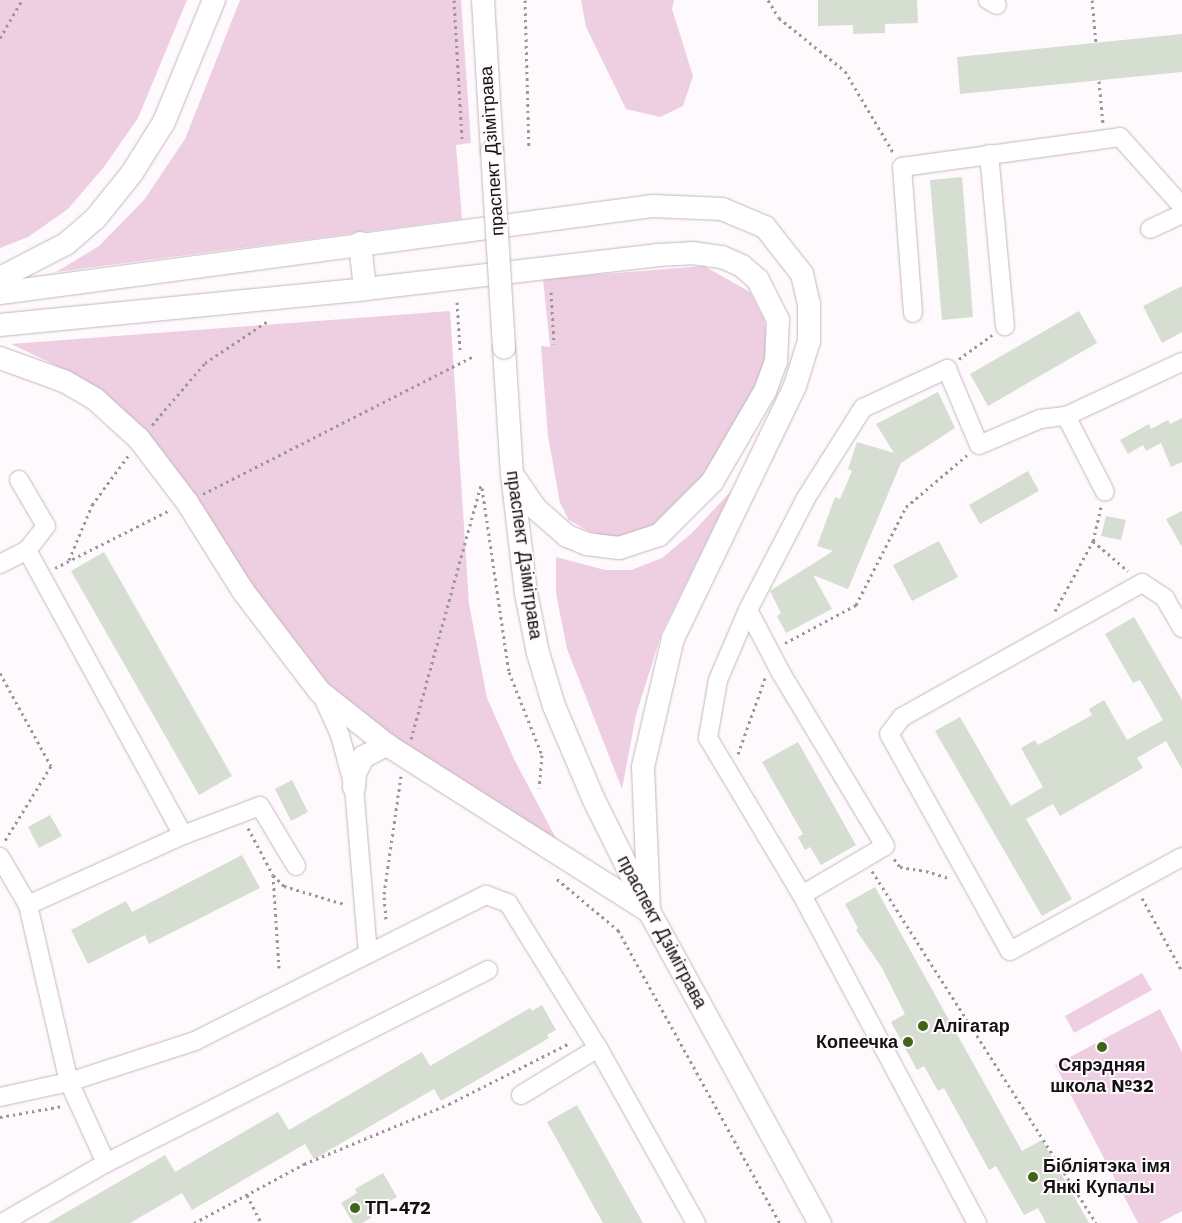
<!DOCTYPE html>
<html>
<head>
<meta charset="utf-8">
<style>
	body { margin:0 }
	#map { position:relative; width:1182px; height:1223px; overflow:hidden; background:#fef9fc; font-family:"Work Sans",sans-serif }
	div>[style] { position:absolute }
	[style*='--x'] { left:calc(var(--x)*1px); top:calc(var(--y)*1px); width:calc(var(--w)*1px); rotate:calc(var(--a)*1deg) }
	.green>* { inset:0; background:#edcfe1 }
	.building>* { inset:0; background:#d6ddd1 }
	.path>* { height:3px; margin-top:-1.5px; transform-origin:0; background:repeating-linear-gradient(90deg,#9b9799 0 2.5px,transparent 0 6.5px) }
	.roads { filter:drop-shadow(0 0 1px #c3b6bd) drop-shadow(0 0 1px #c3b6bd) }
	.minor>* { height:18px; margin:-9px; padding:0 9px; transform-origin:9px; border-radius:9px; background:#fff }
	.major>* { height:22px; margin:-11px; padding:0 11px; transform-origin:11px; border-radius:11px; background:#fff }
	.bridges { filter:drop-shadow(0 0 1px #c3b6bd) drop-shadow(0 0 1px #c3b6bd) }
	.major-bridge>* { height:22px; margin:-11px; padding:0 11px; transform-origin:11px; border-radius:11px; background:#fff }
	.dots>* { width:14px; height:14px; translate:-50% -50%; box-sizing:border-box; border:2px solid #fef9fc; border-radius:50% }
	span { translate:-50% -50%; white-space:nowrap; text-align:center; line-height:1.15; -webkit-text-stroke:4px #fef9fc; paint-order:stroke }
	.street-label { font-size:18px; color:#151113 }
	.poi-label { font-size:18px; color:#151113; font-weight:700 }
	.left { translate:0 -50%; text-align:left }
	.right { translate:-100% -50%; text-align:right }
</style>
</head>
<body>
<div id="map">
	<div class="green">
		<div style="clip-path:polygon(0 0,187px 0,138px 118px,104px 167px,68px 209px,28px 237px,0 248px)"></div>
		<div style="clip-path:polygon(240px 0,461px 0,471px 143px,456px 145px,462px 219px,56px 272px,99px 246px,144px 200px,185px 139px)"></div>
		<div style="clip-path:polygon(581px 0,674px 0,672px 9px,693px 76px,683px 106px,660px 117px,626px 109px,586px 27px)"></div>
		<div style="clip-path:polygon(704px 266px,750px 292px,764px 319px,769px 346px,756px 393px,683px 507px,655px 530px,610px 538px,588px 531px,569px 520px,560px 503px,548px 436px,541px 346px,550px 347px,543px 279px)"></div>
		<div style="clip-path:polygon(450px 311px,469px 604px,487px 698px,515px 761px,559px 844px,387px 734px,323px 682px,113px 403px,53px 364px,11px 344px)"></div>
		<div style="clip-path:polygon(732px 490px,662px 632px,636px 715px,622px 789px,567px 649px,556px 593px,556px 557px,605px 570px,631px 570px,662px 558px,692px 533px)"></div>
		<div style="clip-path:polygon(1142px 973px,1152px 990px,1074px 1033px,1065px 1016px)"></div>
		<div style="clip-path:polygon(1160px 1009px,1182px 1052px,1182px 1211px,1159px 1223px,1138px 1223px,1055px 1065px)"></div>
	</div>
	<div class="building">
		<div style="clip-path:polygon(818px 0,917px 0,918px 23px,885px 24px,885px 33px,853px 34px,853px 25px,818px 26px)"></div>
		<div style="clip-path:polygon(1182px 34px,1182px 72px,960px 94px,957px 57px)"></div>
		<div style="clip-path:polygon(962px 177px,973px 317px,942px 320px,930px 180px)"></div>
		<div style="clip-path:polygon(1182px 286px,1182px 332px,1162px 343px,1143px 306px)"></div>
		<div style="clip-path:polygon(1079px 311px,1097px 343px,988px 406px,970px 374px)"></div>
		<div style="clip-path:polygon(938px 392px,955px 428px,901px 463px,848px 589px,813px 575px,832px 609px,786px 633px,777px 616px,781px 613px,770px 591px,833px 551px,817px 546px,835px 497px,840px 499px,852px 471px,848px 469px,857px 442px,894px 453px,876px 424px)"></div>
		<div style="clip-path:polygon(1182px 418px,1182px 462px,1171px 467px,1161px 443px,1146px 451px,1143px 445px,1128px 454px,1120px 440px,1149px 424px,1151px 429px,1168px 420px,1170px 424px)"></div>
		<div style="clip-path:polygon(1028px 471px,1039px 491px,980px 524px,969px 505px)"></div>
		<div style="clip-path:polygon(1182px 511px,1182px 547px,1166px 519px)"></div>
		<div style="clip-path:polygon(1106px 516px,1126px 520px,1121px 540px,1101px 536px)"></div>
		<div style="clip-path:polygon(939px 541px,958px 577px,912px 601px,893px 565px)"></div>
		<div style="clip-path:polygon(104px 552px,232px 776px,199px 795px,71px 571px)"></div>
		<div style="clip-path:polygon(1134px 617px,1182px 700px,1182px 769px,1166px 741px,1137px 758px,1143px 768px,1060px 816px,1053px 804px,1026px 819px,1072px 899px,1042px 916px,935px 731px,960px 717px,1011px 806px,1043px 787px,1021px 748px,1035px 740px,1038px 745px,1092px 715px,1089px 709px,1104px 700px,1127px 740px,1163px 720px,1140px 680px,1133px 683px,1105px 634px)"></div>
		<div style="clip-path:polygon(798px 742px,856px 845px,821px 865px,810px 847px,805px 850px,798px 837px,803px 834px,762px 762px)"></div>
		<div style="clip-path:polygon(292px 780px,308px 812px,291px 821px,275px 789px)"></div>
		<div style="clip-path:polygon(50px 815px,62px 836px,39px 848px,28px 827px)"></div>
		<div style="clip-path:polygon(242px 855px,260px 888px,149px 944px,145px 935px,88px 964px,71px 930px,126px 901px,132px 912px)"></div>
		<div style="clip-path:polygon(875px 887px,1022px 1151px,1042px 1140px,1089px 1223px,1046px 1223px,1038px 1208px,1024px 1215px,996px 1166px,989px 1170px,944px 1088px,938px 1091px,924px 1066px,917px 1070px,891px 1022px,905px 1014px,882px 968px,856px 930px,858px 928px,845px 904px)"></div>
		<div style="clip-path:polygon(542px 1005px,556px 1030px,547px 1035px,549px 1038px,441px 1101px,434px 1089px,314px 1159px,305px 1144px,192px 1210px,182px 1193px,130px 1223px,48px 1223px,165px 1155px,175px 1172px,278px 1112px,289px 1130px,422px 1052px,430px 1066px,530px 1008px,532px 1011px)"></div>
		<div style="clip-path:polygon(577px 1105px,643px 1223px,603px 1223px,547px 1122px)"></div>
		<div style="clip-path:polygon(383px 1173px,397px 1197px,369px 1213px,371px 1218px,362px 1223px,353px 1223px,341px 1203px,357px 1193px,355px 1189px)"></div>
	</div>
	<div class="path">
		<div style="--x:454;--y:0;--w:140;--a:86.7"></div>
		<div style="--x:525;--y:0;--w:149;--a:88.5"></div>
		<div style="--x:768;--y:0;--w:21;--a:59"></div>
		<div style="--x:779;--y:18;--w:85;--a:38.8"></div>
		<div style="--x:845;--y:71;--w:96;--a:59.4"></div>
		<div style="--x:1092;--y:0;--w:43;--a:84.7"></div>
		<div style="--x:0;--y:38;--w:44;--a:-59.9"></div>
		<div style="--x:1099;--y:81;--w:43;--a:84.7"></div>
		<div style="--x:551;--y:292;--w:52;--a:86.7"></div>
		<div style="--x:457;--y:302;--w:48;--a:86.4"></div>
		<div style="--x:959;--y:359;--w:41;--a:-36"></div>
		<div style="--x:152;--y:425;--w:82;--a:-49.5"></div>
		<div style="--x:205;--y:363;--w:76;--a:-33.7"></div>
		<div style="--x:482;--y:488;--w:186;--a:81.7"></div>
		<div style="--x:509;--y:672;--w:89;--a:68.3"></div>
		<div style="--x:542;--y:755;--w:33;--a:95"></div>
		<div style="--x:203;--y:494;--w:304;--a:-27"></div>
		<div style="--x:1101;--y:507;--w:35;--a:103"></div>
		<div style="--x:1093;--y:541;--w:46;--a:40.6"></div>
		<div style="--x:69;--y:560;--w:60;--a:-67.3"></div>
		<div style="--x:92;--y:505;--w:61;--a:-53.7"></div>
		<div style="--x:55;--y:568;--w:129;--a:-26.8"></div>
		<div style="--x:1055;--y:611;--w:80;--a:-61.5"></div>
		<div style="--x:785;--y:643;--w:81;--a:-28.2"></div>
		<div style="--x:856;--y:605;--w:110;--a:-63"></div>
		<div style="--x:906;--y:507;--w:80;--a:-40.4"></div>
		<div style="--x:0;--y:673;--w:106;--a:61.3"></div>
		<div style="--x:51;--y:766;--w:89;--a:121.7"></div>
		<div style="--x:411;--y:739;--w:263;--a:-74.6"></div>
		<div style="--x:738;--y:754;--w:81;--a:-70.4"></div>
		<div style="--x:248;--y:828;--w:53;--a:62"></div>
		<div style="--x:273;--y:875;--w:93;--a:86.3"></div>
		<div style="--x:894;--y:859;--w:10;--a:53"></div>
		<div style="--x:900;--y:867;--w:26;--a:9"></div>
		<div style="--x:926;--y:871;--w:24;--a:17"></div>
		<div style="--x:872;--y:871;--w:417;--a:57.5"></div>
		<div style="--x:273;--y:875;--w:16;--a:45"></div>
		<div style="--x:284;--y:886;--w:63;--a:16.7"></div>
		<div style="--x:557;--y:879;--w:80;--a:39.9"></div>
		<div style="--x:618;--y:930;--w:335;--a:61.1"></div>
		<div style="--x:1142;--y:898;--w:83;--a:61.3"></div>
		<div style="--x:386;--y:919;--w:25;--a:-95"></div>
		<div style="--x:384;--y:894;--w:119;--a:-81.8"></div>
		<div style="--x:0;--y:1117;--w:64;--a:-9.9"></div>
		<div style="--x:247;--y:1195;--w:31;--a:63"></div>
		<div style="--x:194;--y:1223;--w:125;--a:-28.2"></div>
		<div style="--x:304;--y:1164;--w:157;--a:-22.5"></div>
		<div style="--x:449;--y:1104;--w:136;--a:-26.8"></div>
	</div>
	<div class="roads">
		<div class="minor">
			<div style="--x:988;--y:0;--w:10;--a:29"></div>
			<div style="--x:989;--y:154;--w:173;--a:84.7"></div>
			<div style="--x:1150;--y:229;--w:35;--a:-25"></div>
			<div style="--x:913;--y:313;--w:146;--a:-94.3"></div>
			<div style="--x:902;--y:167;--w:220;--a:-7.8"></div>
			<div style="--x:1120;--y:137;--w:93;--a:48.1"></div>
			<div style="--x:1066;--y:416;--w:85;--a:62.8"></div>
			<div style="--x:19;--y:480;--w:53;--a:59.6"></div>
			<div style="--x:46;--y:526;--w:31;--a:128"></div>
			<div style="--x:27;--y:550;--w:325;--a:61.3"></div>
			<div style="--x:0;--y:564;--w:30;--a:-27"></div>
			<div style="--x:748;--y:610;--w:76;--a:113.2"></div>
			<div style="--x:718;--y:680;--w:59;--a:99.8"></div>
			<div style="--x:708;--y:738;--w:183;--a:59.1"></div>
			<div style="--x:1182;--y:628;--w:34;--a:-120"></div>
			<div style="--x:1165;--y:598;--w:27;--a:-147"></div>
			<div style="--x:1142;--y:583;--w:275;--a:150.8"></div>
			<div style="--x:902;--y:717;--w:21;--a:127"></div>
			<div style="--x:889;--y:734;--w:248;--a:60.9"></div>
			<div style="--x:1010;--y:951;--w:196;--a:-28.7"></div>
			<div style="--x:0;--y:857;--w:56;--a:59.7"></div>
			<div style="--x:28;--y:905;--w:182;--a:77"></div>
			<div style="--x:69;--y:1082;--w:89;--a:65.4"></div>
			<div style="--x:106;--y:1163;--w:428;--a:-26.8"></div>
			<div style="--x:28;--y:905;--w:170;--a:-24.3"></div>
			<div style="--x:183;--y:835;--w:82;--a:-20.6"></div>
			<div style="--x:260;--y:806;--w:70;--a:59"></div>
			<div style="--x:368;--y:954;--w:132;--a:-26.6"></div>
			<div style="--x:486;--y:895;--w:23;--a:20"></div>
			<div style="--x:508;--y:903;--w:171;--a:58.2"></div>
			<div style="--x:598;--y:1048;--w:201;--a:60.8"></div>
			<div style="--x:521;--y:1095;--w:90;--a:-31.4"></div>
			<div style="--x:0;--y:1097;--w:71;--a:-12.3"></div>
			<div style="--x:69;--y:1082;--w:133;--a:-18"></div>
			<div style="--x:195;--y:1041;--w:194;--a:-26.7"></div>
			<div style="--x:368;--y:954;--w:168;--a:-94.8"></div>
			<div style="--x:354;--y:787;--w:54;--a:-105.1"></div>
			<div style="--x:340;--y:735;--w:46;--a:-114.3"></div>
			<div style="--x:2;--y:1223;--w:120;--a:-30"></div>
			<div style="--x:977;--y:1223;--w:372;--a:-118.1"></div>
			<div style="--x:802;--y:895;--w:96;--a:-30.6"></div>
			<div style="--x:885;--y:846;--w:202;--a:-121"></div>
			<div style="--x:781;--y:673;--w:71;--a:-117.6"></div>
			<div style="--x:748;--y:610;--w:126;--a:-62.6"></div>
			<div style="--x:806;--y:498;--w:107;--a:-57.7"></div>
			<div style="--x:863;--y:408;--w:93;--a:-24.9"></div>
			<div style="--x:947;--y:369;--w:82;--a:67.2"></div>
			<div style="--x:979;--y:445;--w:66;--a:-23.1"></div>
			<div style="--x:1040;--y:419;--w:26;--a:-7"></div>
			<div style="--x:1066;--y:416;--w:128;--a:-25"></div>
		</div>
		<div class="major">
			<div style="--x:483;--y:0;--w:151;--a:86.6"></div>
			<div style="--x:360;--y:243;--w:46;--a:83.8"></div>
			<div style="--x:0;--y:278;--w:74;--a:-27.3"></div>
			<div style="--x:66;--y:244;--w:38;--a:-41"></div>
			<div style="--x:95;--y:219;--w:59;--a:-51.2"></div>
			<div style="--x:132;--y:173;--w:60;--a:-57.9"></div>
			<div style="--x:164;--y:122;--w:132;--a:-67.7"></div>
			<div style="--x:0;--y:293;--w:659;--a:-7.59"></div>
			<div style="--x:653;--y:206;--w:69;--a:2.5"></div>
			<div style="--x:722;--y:209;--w:47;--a:22.7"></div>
			<div style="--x:765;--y:227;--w:60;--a:51.8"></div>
			<div style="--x:802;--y:274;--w:31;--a:77"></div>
			<div style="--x:809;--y:304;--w:37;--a:90"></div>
			<div style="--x:809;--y:341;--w:47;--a:107.3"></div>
			<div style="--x:795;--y:386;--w:280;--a:115.8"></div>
			<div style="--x:673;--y:638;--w:132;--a:103.1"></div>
			<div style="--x:643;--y:767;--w:144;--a:87.6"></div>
			<div style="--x:0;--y:325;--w:367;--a:-5.6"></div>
			<div style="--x:365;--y:289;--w:294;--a:-6.6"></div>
			<div style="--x:657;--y:255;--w:35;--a:-3"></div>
			<div style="--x:692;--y:253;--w:30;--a:8"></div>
			<div style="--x:722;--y:257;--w:22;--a:24"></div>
			<div style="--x:742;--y:266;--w:21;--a:41"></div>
			<div style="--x:758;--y:280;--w:45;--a:63.4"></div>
			<div style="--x:778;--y:320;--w:41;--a:92.8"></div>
			<div style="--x:776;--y:361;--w:32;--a:110"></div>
			<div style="--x:765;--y:391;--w:105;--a:120.2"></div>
			<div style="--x:712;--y:482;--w:75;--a:135"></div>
			<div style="--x:659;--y:535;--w:42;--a:162"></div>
			<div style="--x:619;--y:548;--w:32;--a:-173"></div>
			<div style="--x:587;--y:544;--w:22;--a:-158"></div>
			<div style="--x:567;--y:536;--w:41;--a:-138.9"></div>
			<div style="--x:536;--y:509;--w:42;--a:-124.4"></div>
			<div style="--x:504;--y:348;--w:126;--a:86.4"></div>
			<div style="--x:512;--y:474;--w:120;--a:83.3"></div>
			<div style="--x:526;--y:593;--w:61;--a:78.7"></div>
			<div style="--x:538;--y:653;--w:55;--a:73.2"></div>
			<div style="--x:554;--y:706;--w:100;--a:67"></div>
			<div style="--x:593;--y:798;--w:126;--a:63.6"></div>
			<div style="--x:649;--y:911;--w:356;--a:61.3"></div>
			<div style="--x:0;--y:358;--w:68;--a:19.8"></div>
			<div style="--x:64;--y:381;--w:36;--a:30"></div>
			<div style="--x:95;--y:399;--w:59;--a:42.3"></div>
			<div style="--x:139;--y:439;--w:79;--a:52.7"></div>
			<div style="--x:187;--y:502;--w:105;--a:57.8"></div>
			<div style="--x:243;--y:591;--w:127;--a:52.7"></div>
			<div style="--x:320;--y:692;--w:85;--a:38.3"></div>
			<div style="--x:387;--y:745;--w:310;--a:32.4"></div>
			<div style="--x:354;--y:787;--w:14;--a:-86"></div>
			<div style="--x:355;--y:773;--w:18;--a:-63"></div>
			<div style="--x:363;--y:757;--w:27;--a:-27"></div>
		</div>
	</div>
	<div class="bridges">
		<div class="major-bridge">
			<div style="--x:492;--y:151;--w:197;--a:86.5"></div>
		</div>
	</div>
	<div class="dots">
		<div style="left:923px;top:1026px;background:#41631a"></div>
		<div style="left:908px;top:1042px;background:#41631a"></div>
		<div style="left:1102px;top:1047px;background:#41631a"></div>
		<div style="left:1033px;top:1177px;background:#41631a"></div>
		<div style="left:355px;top:1208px;background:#41631a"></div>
	</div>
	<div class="street-label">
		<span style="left:492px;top:151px;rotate:-94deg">праспект Дзімітрава</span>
		<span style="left:524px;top:555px;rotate:82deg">праспект Дзімітрава</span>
		<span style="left:662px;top:932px;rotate:62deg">праспект Дзімітрава</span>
	</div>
	<div class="poi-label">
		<span class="left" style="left:933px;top:1026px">Алігатар</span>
		<span class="right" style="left:898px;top:1042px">Копеечка</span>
		<span style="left:1102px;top:1076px">Сярэдняя<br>школа №32</span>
		<span class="left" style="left:1043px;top:1177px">Бібліятэка імя<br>Янкі Купалы</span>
		<span class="left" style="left:365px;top:1208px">ТП-472</span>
	</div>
</div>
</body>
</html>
